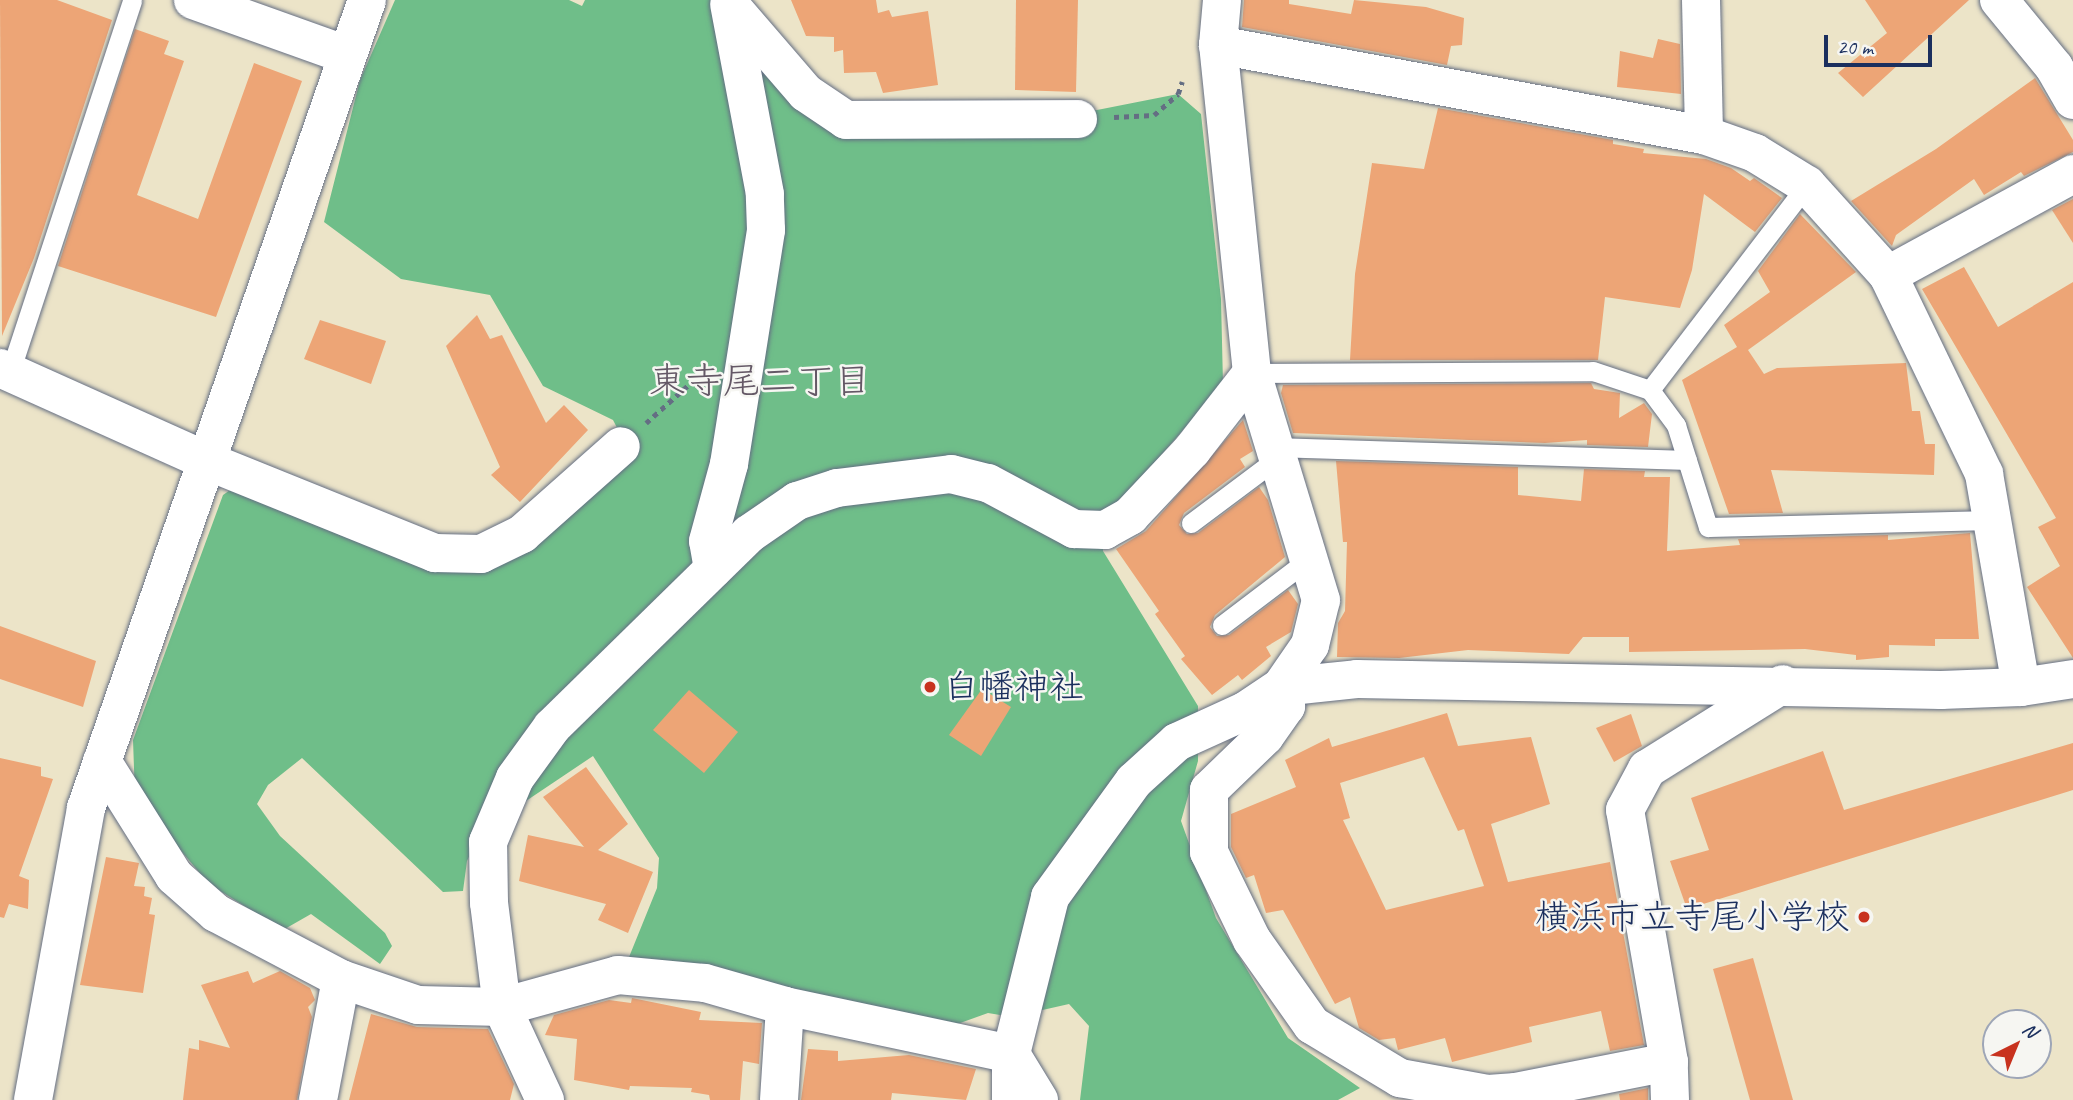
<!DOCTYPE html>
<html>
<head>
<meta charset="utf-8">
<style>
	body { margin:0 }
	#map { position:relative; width:2073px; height:1100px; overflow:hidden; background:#ece4c8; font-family:Caveat,"Klee One",sans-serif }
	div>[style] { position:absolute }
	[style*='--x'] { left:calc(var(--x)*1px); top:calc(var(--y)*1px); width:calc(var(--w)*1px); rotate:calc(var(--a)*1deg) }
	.forest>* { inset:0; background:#6fbe89 }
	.building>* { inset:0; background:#eda576 }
	.path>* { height:4.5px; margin-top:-2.25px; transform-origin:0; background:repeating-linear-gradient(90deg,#646e83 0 5px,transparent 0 10px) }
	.roads { filter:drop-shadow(0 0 2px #646e83) drop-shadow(0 0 2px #646e83) }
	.lane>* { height:19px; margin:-9.5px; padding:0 9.5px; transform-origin:9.5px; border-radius:9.5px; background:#fff }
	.street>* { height:38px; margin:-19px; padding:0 19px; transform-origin:19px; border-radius:19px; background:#fff }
	.secondary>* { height:38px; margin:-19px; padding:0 19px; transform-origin:19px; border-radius:19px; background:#fff }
	.dots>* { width:19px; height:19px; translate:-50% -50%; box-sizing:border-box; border:4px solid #f6f6f2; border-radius:50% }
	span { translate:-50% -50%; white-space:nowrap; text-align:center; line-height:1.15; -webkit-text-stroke:5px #f6f6f2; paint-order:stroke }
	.poi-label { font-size:35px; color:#1b2f5e }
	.left { translate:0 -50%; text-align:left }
	.right { translate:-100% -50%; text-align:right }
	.neighbourhood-label { font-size:37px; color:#645866 }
	.north { position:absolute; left:1982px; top:1009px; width:70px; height:70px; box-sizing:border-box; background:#f6f6f2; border:2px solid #9ea6b7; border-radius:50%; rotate:43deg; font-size:19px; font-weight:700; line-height:28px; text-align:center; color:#1b2f5e }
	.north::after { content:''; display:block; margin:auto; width:24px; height:32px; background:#c8321e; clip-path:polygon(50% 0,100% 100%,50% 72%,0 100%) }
	.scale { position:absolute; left:1824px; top:35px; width:108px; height:32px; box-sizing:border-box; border:4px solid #1b2f5e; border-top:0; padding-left:9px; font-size:21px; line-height:24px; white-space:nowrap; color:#1b2f5e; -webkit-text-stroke:5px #f6f6f2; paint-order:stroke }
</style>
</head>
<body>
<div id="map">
	<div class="forest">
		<div style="clip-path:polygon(395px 0,569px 0,582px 6px,585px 0,718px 0,835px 98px,867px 108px,1092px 111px,1178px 94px,1201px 114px,1221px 299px,1223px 384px,1104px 521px,1103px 551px,1198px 706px,1198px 761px,1181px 821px,1216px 918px,1288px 1038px,1360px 1088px,1338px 1100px,1080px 1100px,1089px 1026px,1069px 1004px,1012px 1017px,988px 1013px,949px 1027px,627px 962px,657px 888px,659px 858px,593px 756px,526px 801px,489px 814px,467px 861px,463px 891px,443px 892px,302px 758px,268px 785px,257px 804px,280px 836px,385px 933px,392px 946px,380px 964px,311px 914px,283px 930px,209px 884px,135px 796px,133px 740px,223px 495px,233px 488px,470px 560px,629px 451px,613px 420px,543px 386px,490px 295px,401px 279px,324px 222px,360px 80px)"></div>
	</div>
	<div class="building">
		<div style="clip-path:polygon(0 0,57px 0,112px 20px,34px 258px,2px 336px)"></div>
		<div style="clip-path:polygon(791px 0,876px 0,878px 13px,889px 10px,892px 17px,928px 11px,938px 85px,883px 93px,876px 72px,844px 73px,843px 50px,834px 52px,834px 37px,806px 36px)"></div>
		<div style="clip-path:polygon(1016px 0,1078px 0,1076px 92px,1015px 90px)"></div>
		<div style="clip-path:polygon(1244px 0,1289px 0,1289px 4px,1351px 14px,1354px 0,1426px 7px,1464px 18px,1462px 45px,1451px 46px,1447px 65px,1242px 27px)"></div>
		<div style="clip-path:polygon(1865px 0,1969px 0,1863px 97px,1838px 73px,1887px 33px)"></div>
		<div style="clip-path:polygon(135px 29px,169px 41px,164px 54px,184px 61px,137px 195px,198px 219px,254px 63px,302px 81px,216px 317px,58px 266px)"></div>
		<div style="clip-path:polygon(1658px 39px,1680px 44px,1681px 94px,1617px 87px,1620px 51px,1653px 58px)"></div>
		<div style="clip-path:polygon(2035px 78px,2073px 140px,2073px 152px,2024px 176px,2021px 172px,1984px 195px,1974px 179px,1896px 235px,1892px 246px,1851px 201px,1936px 149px)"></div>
		<div style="clip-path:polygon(1438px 108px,1613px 140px,1613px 144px,1644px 149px,1643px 153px,1706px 159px,1731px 168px,1750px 181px,1754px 178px,1782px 198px,1755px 232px,1704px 194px,1692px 270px,1680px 308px,1605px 297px,1598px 360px,1350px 360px,1355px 274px,1372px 163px,1424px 169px)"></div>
		<div style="clip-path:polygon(2073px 199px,2073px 243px,2052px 210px)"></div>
		<div style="clip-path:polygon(1800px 214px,1856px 272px,1748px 350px,1764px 374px,1777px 368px,1906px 363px,1912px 411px,1920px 411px,1925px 444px,1935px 444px,1934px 475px,1771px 470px,1783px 513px,1729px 514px,1682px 380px,1737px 347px,1724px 325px,1770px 292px,1758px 271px)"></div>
		<div style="clip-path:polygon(1964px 267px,1998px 327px,2073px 282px,2073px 658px,2027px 587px,2060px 566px,2038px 527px,2056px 518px,1922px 289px)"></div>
		<div style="clip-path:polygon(477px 315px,490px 339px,502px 335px,546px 423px,564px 405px,588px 430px,520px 502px,491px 475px,500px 467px,446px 346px)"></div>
		<div style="clip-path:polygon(320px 320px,386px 341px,371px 384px,304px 359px)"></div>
		<div style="clip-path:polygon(1591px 383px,1594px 389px,1620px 393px,1619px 418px,1644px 403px,1652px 414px,1648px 447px,1587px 445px,1587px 440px,1545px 443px,1293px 433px,1281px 393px,1283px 385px)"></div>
		<div style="clip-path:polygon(1243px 420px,1253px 451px,1240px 459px,1245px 467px,1184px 513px,1179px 525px,1187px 534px,1198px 533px,1259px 487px,1268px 500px,1285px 557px,1215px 615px,1210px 627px,1217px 636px,1229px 635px,1288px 590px,1298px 604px,1291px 632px,1266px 647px,1271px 656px,1242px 680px,1238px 675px,1212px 695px,1181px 659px,1185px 656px,1155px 614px,1159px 611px,1116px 549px,1146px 531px)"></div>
		<div style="clip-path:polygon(1336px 461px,1518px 467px,1518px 495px,1581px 501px,1584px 469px,1645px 471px,1644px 477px,1670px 477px,1667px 551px,1740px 545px,1738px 539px,1888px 535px,1888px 540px,1970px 533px,1979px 639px,1935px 639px,1935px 646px,1889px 645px,1889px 657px,1856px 660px,1856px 655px,1805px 649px,1629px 652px,1629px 637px,1583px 637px,1569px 654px,1468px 650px,1399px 658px,1337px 657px,1338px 623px,1345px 611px,1347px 542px,1343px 542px)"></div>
		<div style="clip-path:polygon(0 626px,96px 661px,83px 707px,0 679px)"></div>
		<div style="clip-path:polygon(982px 689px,1011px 707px,981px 756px,949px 735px)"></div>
		<div style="clip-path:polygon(689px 690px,738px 732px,704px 773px,653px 730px)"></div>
		<div style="clip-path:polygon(evenodd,1447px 713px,1458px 746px,1531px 737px,1550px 804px,1491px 824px,1508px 882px,1610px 862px,1644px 1045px,1610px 1051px,1601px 1011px,1529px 1027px,1532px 1042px,1452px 1062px,1445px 1038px,1398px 1050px,1395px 1038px,1379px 1040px,1359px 1028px,1350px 997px,1335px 1004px,1283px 910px,1266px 913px,1254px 875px,1246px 878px,1231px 847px,1231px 814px,1296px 787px,1285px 760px,1329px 738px,1332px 747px,1447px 713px,1424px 757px,1458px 831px,1464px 829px,1484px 886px,1386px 910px,1343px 820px,1350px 818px,1340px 783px,1424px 757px)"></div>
		<div style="clip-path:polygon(1631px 714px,1642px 746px,1614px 762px,1596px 728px)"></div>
		<div style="clip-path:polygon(2073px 743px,2073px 790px,1687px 909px,1670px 861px,1709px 850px,1691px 798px,1823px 751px,1844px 810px)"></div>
		<div style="clip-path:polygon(0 758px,41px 767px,41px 776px,53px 779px,19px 876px,29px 880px,28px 909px,9px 904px,4px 918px,0 917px)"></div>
		<div style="clip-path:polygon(586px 767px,628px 824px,598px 850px,653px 872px,628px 933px,598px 920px,606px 904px,519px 881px,528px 835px,584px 847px,543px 797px)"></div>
		<div style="clip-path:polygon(106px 857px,139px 863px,134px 886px,145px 887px,144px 896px,152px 898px,149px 914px,155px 915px,143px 993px,80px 985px)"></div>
		<div style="clip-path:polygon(1753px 958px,1793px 1100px,1750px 1100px,1713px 969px)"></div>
		<div style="clip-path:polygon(248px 971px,253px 983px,280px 971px,310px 988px,315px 1000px,308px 1007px,312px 1017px,297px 1100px,183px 1100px,189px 1048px,199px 1050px,199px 1040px,230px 1048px,201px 985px)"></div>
		<div style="clip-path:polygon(632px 998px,701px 1012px,699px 1020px,762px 1023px,759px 1064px,743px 1061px,740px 1100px,710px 1100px,709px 1095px,691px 1092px,692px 1088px,630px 1086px,629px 1090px,574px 1080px,577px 1039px,545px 1035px,554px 1015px,609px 1000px,631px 1003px)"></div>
		<div style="clip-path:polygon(371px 1014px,417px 1027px,488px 1029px,514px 1084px,510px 1100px,349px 1100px)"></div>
		<div style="clip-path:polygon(808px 1049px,838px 1051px,838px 1061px,909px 1055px,976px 1069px,966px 1100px,892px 1093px,891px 1100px,801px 1100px)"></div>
		<div style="clip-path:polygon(1648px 1088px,1648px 1100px,1620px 1100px,1619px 1094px)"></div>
	</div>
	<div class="path">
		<div style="--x:1114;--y:117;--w:40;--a:-2.9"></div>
		<div style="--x:1154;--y:115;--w:32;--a:-41"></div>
		<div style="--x:1178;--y:94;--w:13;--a:-72"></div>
		<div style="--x:646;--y:423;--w:79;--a:-41.9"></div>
	</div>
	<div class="roads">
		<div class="lane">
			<div style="--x:10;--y:372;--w:391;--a:-71.8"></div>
			<div style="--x:1252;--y:373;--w:341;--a:-0.3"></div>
			<div style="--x:1593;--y:371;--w:60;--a:18.4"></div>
			<div style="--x:1650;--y:390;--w:44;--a:53.4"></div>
			<div style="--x:1676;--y:425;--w:107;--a:72.6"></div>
			<div style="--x:1708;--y:527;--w:284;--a:-1.4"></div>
			<div style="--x:1650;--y:390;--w:258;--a:-52.6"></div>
			<div style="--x:1275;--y:447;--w:412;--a:1.8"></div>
			<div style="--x:1191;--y:523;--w:109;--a:-36.8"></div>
			<div style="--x:1222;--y:625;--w:109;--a:-37.2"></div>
		</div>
		<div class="street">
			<div style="--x:1701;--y:0;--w:135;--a:88.7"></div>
			<div style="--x:1999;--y:0;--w:87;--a:50.6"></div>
			<div style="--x:2054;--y:67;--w:38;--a:60"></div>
			<div style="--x:730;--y:5;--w:116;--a:49.2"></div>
			<div style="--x:806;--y:93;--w:48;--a:34"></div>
			<div style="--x:846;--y:120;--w:232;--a:-0.2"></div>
			<div style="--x:1218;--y:45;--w:494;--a:10.5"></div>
			<div style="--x:1704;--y:135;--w:54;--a:19.4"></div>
			<div style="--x:1755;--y:153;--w:61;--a:31.6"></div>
			<div style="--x:1807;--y:185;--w:121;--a:48"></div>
			<div style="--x:1888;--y:275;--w:221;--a:64.2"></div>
			<div style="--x:1984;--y:474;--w:216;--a:80.1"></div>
			<div style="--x:1888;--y:275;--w:211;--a:-28.6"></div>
			<div style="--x:0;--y:368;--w:227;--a:24.2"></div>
			<div style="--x:207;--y:461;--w:246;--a:22"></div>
			<div style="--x:435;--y:553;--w:46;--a:1.2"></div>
			<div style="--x:481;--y:554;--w:46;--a:-26"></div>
			<div style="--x:522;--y:534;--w:132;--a:-41.6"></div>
			<div style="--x:713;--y:569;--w:28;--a:-100"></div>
			<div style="--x:708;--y:541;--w:80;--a:-74.7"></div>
			<div style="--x:729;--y:464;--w:237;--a:-81"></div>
			<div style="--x:766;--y:230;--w:36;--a:-92"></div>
			<div style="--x:765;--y:194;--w:193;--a:-100.7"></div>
			<div style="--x:1281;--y:687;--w:76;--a:-6"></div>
			<div style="--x:1357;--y:679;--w:584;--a:1.08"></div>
			<div style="--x:1941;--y:690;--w:80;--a:-2.1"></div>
			<div style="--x:2021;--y:687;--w:53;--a:-8.7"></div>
			<div style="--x:1281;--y:687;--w:20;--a:75"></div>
			<div style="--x:1286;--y:706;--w:37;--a:125"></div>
			<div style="--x:1265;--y:736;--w:78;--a:136"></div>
			<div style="--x:1209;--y:790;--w:62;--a:90"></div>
			<div style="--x:1209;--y:852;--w:98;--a:64"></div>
			<div style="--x:1252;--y:940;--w:104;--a:54.8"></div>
			<div style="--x:1312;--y:1025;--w:103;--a:31.1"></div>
			<div style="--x:1400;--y:1078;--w:89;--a:10.3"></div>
			<div style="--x:1488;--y:1094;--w:28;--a:-4"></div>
			<div style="--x:1516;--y:1092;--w:156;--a:-11.1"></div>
			<div style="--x:102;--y:761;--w:136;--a:57.9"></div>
			<div style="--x:174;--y:876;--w:56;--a:41.4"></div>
			<div style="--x:216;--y:913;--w:141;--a:27.8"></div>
			<div style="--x:341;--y:979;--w:81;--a:18.7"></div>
			<div style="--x:418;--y:1005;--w:84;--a:1.4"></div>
			<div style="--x:502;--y:1007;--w:120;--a:-15.4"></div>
			<div style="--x:618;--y:975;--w:87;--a:5.3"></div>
			<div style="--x:705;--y:983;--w:83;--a:16"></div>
			<div style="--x:785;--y:1006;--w:231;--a:12"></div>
			<div style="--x:1011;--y:1054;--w:54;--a:58.7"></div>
			<div style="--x:1011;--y:1054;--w:162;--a:-76"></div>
			<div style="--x:1050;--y:897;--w:143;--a:-54.1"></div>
			<div style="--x:1134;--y:781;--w:58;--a:-42.2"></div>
			<div style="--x:1177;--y:742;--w:75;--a:-24.5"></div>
			<div style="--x:1245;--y:711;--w:43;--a:-33.7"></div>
			<div style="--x:1281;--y:687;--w:51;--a:-55.4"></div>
			<div style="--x:1310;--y:645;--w:46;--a:-76.3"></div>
			<div style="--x:1321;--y:600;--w:237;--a:-106.9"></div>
			<div style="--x:1252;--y:373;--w:330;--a:-95.9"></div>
			<div style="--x:1218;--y:45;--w:45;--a:-84.9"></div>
			<div style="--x:318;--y:1100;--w:123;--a:-79.2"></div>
			<div style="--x:545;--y:1100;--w:102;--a:-114.8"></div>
			<div style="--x:502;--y:1007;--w:105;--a:-97.1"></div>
			<div style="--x:489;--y:903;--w:61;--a:-90.9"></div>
			<div style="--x:488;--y:842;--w:69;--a:-67.1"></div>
			<div style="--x:515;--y:778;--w:63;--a:-54"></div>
			<div style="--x:552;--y:727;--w:276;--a:-44.4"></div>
			<div style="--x:749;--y:534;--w:58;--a:-34.5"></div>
			<div style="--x:797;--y:501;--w:42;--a:-18"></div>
			<div style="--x:837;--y:488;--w:115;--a:-7"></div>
			<div style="--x:951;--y:474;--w:38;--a:14"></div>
			<div style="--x:988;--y:483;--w:98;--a:28.1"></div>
			<div style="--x:1074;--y:529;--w:31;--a:2"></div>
			<div style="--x:1105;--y:530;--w:29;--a:-29"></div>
			<div style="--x:1130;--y:516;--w:91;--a:-46.8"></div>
			<div style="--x:1192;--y:450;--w:98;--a:-52.1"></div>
			<div style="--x:779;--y:1100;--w:94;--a:-86.3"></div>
			<div style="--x:1670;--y:1100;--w:38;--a:-92"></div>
			<div style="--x:1669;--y:1062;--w:256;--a:-99.9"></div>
			<div style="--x:1625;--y:810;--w:47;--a:-61.8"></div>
			<div style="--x:1647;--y:769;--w:160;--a:-32"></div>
		</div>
		<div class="secondary">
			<div style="--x:193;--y:0;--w:164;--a:19.7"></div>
			<div style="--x:1011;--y:1054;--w:46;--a:90"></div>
			<div style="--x:33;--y:1100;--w:297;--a:-79.7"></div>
			<div style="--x:86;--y:808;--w:855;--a:-70.82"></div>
		</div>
	</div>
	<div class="dots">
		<div style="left:930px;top:687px;background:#c8321e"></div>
		<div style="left:1864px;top:917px;background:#c8321e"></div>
	</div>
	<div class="poi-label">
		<span class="left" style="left:944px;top:687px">白幡神社</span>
		<span class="right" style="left:1850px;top:917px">横浜市立寺尾小学校</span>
	</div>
	<div class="neighbourhood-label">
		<span style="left:760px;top:381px">東寺尾二丁目</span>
	</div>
	<div class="north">N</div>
	<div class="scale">20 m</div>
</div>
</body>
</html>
